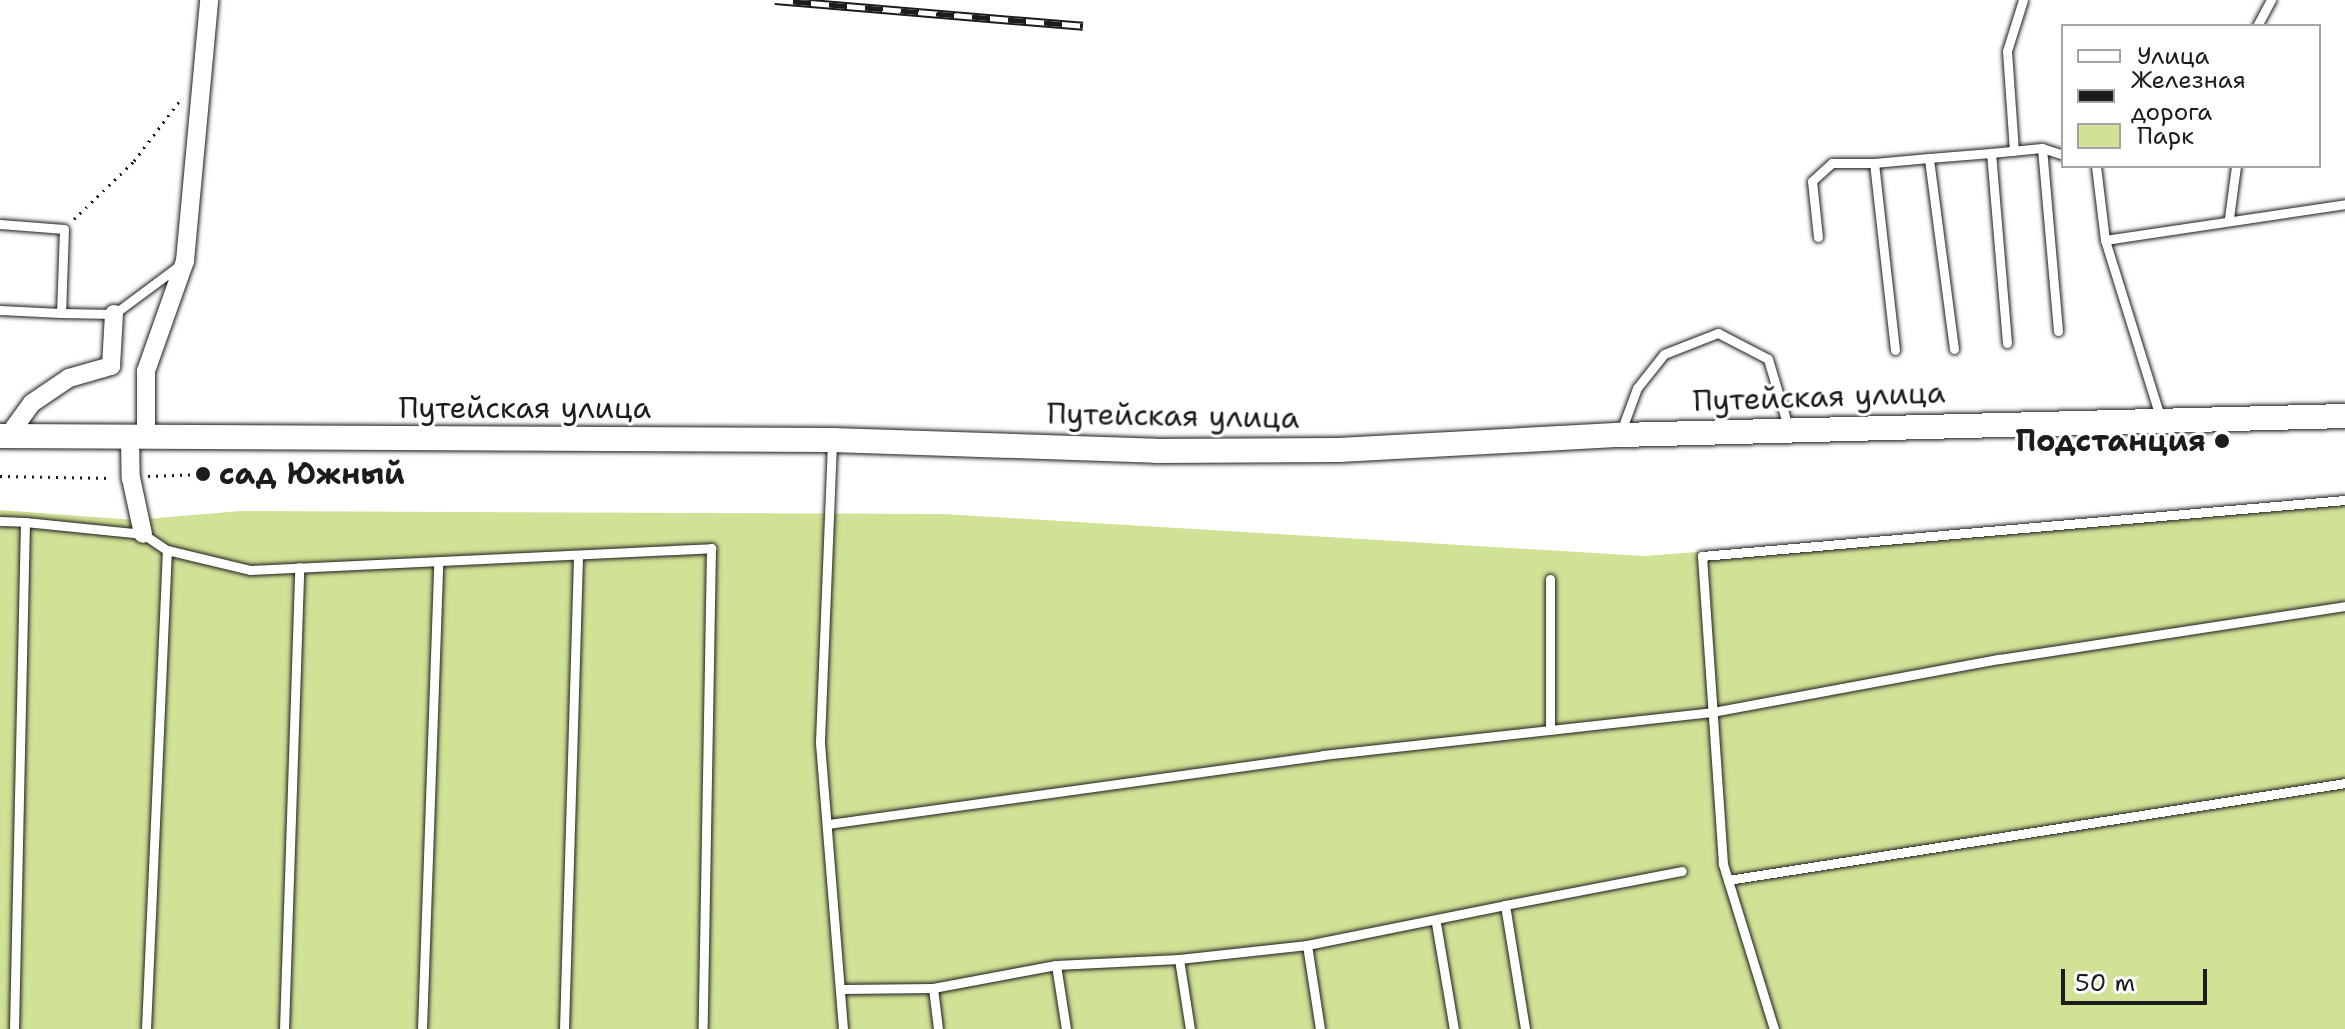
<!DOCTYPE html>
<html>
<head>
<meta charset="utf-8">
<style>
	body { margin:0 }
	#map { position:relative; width:2345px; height:1029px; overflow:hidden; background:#fff; font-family:"Shantell Sans",sans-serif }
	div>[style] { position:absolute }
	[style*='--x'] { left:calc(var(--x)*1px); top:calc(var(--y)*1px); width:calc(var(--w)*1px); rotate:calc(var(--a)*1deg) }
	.green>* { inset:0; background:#d0e296 }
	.path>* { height:3px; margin-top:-1.5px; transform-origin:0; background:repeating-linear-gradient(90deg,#1c1c1c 0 2px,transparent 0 8px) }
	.roads { filter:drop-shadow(0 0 2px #1c1c1c) drop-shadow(0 0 2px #1c1c1c) }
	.service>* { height:9px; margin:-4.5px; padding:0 4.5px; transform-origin:4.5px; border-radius:4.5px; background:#fff }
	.minor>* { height:18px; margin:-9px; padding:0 9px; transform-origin:9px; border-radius:9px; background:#fff }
	.secondary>* { height:24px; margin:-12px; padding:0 12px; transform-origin:12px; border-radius:12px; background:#fff }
	.rail>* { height:9px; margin-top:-4.5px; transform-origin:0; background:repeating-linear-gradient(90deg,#fff 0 18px,#1c1c1c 0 36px); box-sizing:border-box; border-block:2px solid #1c1c1c }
	.dots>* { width:22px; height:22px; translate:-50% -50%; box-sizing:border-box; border:4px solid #fff; border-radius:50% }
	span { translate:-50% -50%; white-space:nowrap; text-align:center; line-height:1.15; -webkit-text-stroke:6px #fff; paint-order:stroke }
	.street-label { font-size:30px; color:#1c1c1c }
	.poi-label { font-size:30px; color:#1c1c1c; font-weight:700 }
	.right { translate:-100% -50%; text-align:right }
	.left { translate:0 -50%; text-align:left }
	.legend { position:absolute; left:2061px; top:24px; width:260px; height:144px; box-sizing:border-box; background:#fff; border:2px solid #a4a4a4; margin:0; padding:10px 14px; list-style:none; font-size:24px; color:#1c1c1c }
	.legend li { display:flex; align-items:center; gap:16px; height:40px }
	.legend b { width:40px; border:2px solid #a4a4a4 }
	.scale { position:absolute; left:2061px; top:969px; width:146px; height:36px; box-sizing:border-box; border:4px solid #1c1c1c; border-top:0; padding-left:10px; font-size:24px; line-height:28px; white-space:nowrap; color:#1c1c1c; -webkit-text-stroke:6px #fff; paint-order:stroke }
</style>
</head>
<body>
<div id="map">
	<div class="green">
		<div style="clip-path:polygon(2345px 503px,2345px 1029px,0 1029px,0 510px,134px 520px,241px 511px,943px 514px,1644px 556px)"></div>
	</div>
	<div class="path">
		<div style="--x:74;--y:219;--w:83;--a:-44"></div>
		<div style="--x:134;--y:161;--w:78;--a:-52.8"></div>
		<div style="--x:0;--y:476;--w:112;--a:1"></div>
		<div style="--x:148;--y:476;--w:55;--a:-2.1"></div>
	</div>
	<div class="roads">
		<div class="service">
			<div style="--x:2257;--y:26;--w:30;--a:-62"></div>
			<div style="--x:2014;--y:151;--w:100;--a:-94"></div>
			<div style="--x:2007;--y:51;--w:53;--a:-72.6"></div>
			<div style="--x:2096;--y:166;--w:75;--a:83.1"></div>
			<div style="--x:2105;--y:240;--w:189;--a:72.7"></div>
			<div style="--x:2229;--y:218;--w:52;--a:-82.3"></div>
			<div style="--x:0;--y:224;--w:64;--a:4.5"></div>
			<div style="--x:64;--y:229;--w:84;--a:92"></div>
			<div style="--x:61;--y:313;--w:53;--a:1.1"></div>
			<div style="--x:114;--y:314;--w:82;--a:-36.6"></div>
			<div style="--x:1818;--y:237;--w:56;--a:-96.1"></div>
			<div style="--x:1812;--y:181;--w:27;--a:-42"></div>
			<div style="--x:1832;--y:163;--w:42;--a:0"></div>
			<div style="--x:2105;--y:240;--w:243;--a:-8.5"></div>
			<div style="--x:0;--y:310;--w:61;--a:2.8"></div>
			<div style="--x:2058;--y:331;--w:184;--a:-95"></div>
			<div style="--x:2042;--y:148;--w:22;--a:18"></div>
			<div style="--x:2007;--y:343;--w:191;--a:-94.8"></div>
			<div style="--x:1991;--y:153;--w:51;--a:-5.6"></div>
			<div style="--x:1954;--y:349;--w:193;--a:-97.5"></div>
			<div style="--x:1929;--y:158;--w:62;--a:-4.6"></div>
			<div style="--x:1895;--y:350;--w:188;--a:-96.4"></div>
			<div style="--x:1874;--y:163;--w:55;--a:-5.2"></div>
			<div style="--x:1620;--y:434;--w:49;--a:-69.7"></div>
			<div style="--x:1637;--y:388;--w:43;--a:-51.5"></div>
			<div style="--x:1664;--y:354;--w:58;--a:-21.3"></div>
			<div style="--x:1718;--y:333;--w:56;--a:27.5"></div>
			<div style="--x:1768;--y:359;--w:74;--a:73.5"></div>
			<div style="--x:832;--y:442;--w:301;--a:92.3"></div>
			<div style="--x:820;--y:743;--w:287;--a:85.4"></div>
			<div style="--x:0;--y:521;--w:25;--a:2"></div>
			<div style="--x:1550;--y:579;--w:151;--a:90"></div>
			<div style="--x:828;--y:824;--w:500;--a:-7.9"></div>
			<div style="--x:1323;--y:755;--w:391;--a:-6.3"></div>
			<div style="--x:1712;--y:712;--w:292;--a:-10.5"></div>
			<div style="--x:1999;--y:659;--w:350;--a:-8.7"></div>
			<div style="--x:1728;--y:880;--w:625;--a:-8.93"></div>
			<div style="--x:1505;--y:905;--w:180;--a:-10.9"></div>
			<div style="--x:1436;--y:923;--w:108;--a:80.4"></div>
			<div style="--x:1307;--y:945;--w:85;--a:81.2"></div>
			<div style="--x:1179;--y:959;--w:71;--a:81.1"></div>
			<div style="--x:1056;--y:965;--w:65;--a:81.1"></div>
			<div style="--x:933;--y:988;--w:41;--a:83"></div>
			<div style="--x:843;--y:989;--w:90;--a:-0.6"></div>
			<div style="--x:933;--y:988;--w:125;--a:-10.6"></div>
			<div style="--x:1056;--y:965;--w:123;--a:-2.8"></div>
			<div style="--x:1179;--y:959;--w:129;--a:-6.2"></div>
			<div style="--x:1307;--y:945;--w:202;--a:-11.4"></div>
			<div style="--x:1505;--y:905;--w:126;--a:80.8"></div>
			<div style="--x:14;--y:1029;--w:507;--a:-88.76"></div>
			<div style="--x:25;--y:522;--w:119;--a:5.8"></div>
			<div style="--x:143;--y:534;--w:29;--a:34"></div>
			<div style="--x:146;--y:1029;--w:479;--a:-87.5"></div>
			<div style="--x:167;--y:550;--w:85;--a:13.5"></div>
			<div style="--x:250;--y:570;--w:462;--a:-2.7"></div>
			<div style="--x:711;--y:548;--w:481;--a:91"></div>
			<div style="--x:284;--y:1029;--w:462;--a:-88.1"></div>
			<div style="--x:422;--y:1029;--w:468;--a:-88"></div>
			<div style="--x:564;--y:1029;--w:474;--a:-88.3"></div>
			<div style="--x:1774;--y:1029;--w:173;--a:-107.2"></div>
			<div style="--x:1723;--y:864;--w:309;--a:-93.9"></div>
			<div style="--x:1702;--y:556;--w:645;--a:-4.98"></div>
		</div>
		<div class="minor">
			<div style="--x:8;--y:436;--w:41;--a:-54"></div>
			<div style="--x:32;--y:403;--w:45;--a:-34"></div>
			<div style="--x:69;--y:378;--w:44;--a:-15.9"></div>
			<div style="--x:111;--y:366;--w:52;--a:-86.7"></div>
			<div style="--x:130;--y:439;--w:39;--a:89"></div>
			<div style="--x:131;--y:478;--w:57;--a:77.9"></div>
			<div style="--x:146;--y:439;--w:68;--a:-90"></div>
			<div style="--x:146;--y:371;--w:117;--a:-70.5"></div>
			<div style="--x:185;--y:261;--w:262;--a:-84.7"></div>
		</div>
		<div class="secondary">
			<div style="--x:0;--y:436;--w:832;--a:0.28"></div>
			<div style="--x:832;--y:440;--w:324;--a:1.9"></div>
			<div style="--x:1156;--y:451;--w:183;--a:-0.3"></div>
			<div style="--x:1339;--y:450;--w:281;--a:-3.1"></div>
			<div style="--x:1620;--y:435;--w:725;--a:-1.5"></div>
		</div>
	</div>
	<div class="rail">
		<div style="--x:775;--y:0;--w:309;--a:4.8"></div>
	</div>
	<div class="dots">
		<div style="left:2222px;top:441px;background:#1c1c1c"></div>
		<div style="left:203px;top:474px;background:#1c1c1c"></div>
	</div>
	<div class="street-label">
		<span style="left:1819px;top:397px;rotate:-2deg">Путейская улица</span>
		<span style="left:525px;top:408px">Путейская улица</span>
		<span style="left:1173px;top:416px;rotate:1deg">Путейская улица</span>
	</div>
	<div class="poi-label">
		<span class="right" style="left:2206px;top:441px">Подстанция</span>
		<span class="left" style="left:219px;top:474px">сад Южный</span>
	</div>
	<ul class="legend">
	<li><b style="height:10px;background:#fff"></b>Улица</li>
	<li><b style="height:10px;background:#1c1c1c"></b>Железная дорога</li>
	<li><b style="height:22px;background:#d0e296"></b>Парк</li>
	</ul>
	<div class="scale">50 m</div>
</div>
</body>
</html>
